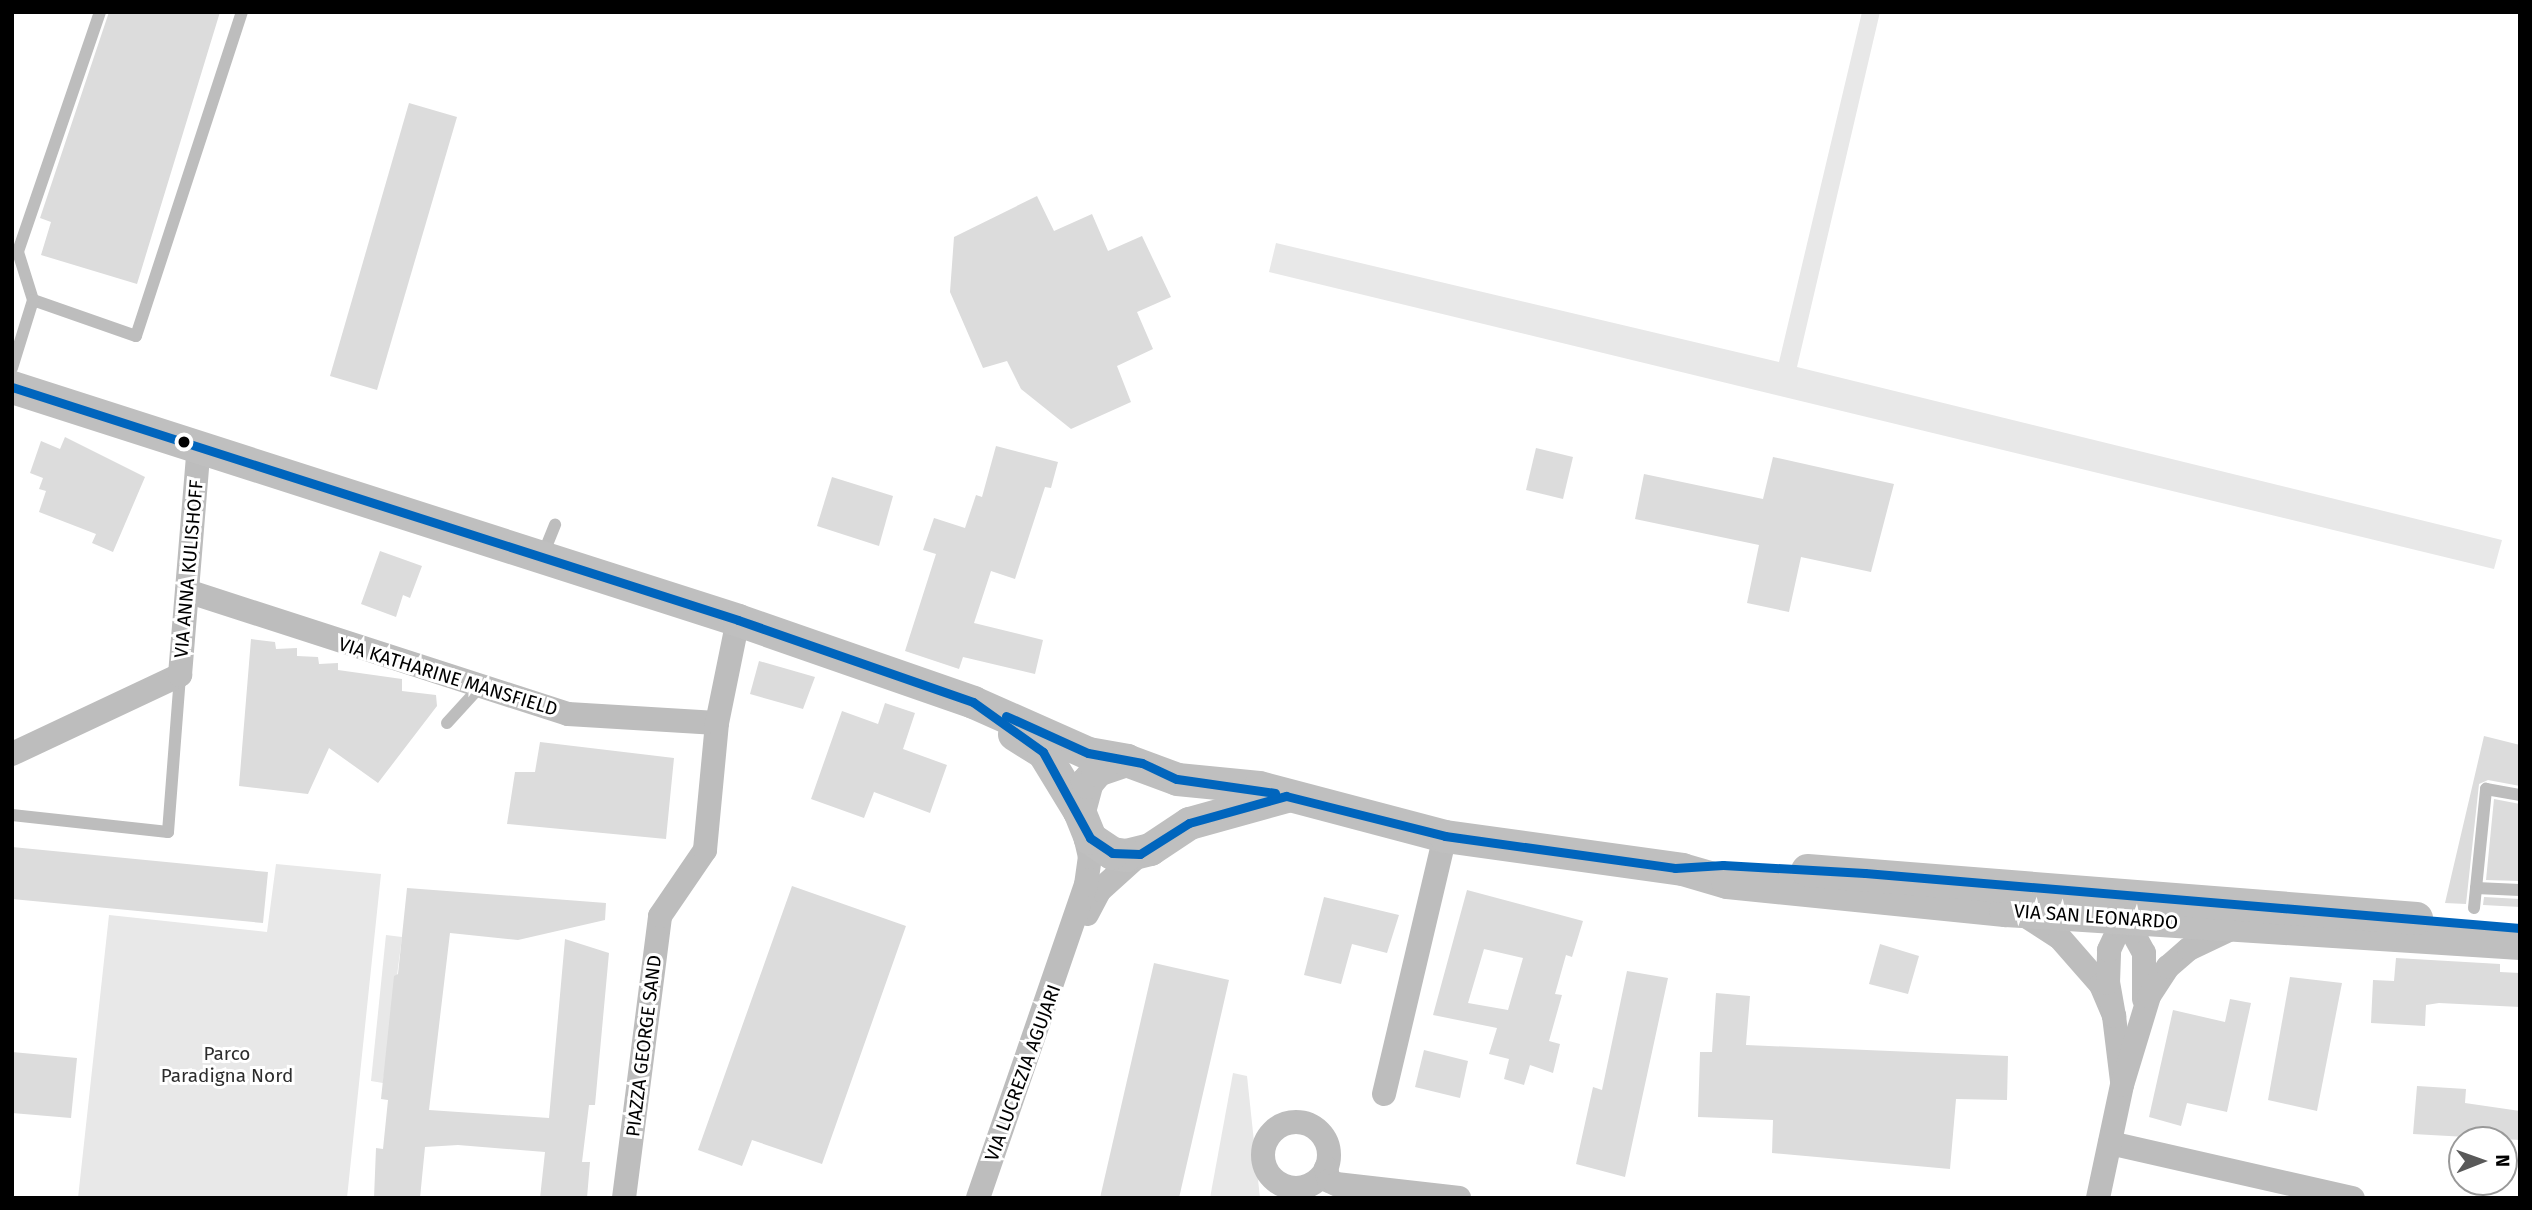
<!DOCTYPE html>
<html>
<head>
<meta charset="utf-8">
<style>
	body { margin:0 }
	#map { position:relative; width:2532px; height:1210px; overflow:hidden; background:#fff; font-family:"Fira Sans",sans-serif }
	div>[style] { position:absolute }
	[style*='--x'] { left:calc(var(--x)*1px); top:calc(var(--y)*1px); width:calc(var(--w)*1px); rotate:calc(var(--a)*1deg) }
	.green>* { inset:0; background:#e8e8e8 }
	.building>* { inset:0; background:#dcdcdc }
	.lane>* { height:12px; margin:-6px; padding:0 6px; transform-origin:6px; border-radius:6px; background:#bdbdbd }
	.street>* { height:24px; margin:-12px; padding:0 12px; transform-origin:12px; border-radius:12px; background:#bdbdbd }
	.street>.ring { margin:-12px; padding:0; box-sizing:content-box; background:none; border:24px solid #bdbdbd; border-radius:50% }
	.secondary>* { height:33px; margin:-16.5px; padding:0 16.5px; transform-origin:16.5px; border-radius:16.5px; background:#bfbfbf }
	.bus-1>* { height:9px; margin:-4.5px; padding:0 4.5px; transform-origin:4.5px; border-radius:4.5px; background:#0065bd }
	.dots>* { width:19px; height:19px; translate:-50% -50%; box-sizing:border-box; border:4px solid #fff; border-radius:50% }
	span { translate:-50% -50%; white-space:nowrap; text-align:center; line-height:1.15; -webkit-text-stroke:6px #fff; paint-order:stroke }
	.street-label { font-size:19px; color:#000 }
	.park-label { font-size:19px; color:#2d2d2d }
	.frame { position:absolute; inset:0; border:14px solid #000; pointer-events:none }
	.north { position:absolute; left:2448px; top:1126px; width:70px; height:70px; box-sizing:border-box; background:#fff; border:2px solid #999; border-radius:50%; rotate:89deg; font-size:19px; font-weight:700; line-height:28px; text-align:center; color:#000 }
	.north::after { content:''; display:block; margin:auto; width:24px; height:32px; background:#595959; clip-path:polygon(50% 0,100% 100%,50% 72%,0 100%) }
</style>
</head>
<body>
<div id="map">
	<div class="green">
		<div style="clip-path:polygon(1862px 12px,1880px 12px,1797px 367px,2502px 540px,2494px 569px,1269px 272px,1276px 243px,1779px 362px)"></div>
		<div style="clip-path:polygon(276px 864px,381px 874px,347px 1198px,78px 1198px,109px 915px,267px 932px)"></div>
		<div style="clip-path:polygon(386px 935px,402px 937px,383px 1083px,371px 1081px)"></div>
		<div style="clip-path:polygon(1233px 1073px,1247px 1076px,1260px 1198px,1210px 1198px)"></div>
	</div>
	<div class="building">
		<div style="clip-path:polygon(109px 12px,220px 12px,137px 284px,41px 255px,51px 222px,40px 218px)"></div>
		<div style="clip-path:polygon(409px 103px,457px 117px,377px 390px,330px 376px)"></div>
		<div style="clip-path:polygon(1037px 196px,1054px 231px,1092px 214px,1108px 251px,1142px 236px,1171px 297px,1137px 312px,1153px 349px,1117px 366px,1131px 402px,1071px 429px,1021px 389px,1007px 361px,983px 368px,950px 292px,954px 237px)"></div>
		<div style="clip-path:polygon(65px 437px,145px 477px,113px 552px,92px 543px,96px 534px,39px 512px,46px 491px,39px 489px,43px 478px,30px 473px,41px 441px,60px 449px)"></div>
		<div style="clip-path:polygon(996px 446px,1058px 462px,1051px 488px,1045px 487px,1015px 579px,991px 571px,974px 623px,1043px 640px,1035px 674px,963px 657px,959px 669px,905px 651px,936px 554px,923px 550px,934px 518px,965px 528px,976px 495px,982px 497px)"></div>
		<div style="clip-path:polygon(1536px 448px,1573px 457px,1563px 499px,1526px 490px)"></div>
		<div style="clip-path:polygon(1773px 457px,1894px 484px,1871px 572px,1801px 557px,1789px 612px,1747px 603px,1759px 545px,1635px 519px,1644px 474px,1763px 499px)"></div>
		<div style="clip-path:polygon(832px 477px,893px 496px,879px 546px,817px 526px)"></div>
		<div style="clip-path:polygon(380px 551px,422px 566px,410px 598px,403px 595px,396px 617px,361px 604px)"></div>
		<div style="clip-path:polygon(251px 639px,275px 642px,276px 649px,297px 648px,297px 656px,318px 657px,319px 664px,338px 663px,338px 670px,402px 679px,402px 691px,436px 695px,437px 706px,378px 783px,329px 748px,308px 794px,239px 786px)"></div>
		<div style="clip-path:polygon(759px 661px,815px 677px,803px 709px,750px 694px)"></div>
		<div style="clip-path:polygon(885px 703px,915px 713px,903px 749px,947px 765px,930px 813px,874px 792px,864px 818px,811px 799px,842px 711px,878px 724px)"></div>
		<div style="clip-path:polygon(2484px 736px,2520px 745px,2520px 786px,2488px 780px,2479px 784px,2466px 904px,2445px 903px)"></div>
		<div style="clip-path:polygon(540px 742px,674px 758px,666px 839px,507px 824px,515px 772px,535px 772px)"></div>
		<div style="clip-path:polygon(2494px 799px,2520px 804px,2520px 881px,2486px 880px)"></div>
		<div style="clip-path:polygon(12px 847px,268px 872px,263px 923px,12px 899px)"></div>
		<div style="clip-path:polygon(792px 886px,906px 926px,822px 1164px,752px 1140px,742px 1166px,698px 1150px)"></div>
		<div style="clip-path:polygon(407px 888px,606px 903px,605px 920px,518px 940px,450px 933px,429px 1110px,549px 1118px,565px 939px,609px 953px,595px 1105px,589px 1105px,582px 1162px,590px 1162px,587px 1198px,540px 1198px,545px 1152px,458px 1145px,425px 1147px,420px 1198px,374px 1198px,376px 1148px,383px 1149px,388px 1100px,381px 1099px,394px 976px,398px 974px)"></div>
		<div style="clip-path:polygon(evenodd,1467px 890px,1583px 921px,1572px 957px,1566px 955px,1555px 994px,1562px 995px,1549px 1041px,1560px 1044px,1553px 1073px,1530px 1065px,1524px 1085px,1504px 1079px,1509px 1059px,1489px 1054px,1497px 1028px,1433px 1015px,1467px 890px,1484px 949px,1523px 958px,1508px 1010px,1468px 1003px,1484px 949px)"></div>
		<div style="clip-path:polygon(1324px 897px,1399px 915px,1387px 953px,1352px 944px,1341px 984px,1304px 975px)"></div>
		<div style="clip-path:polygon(2484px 897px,2520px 899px,2520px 907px,2483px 905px)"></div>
		<div style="clip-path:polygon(1880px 944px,1919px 956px,1908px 994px,1869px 984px)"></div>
		<div style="clip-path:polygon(2396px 958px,2500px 964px,2500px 972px,2520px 973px,2520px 1007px,2439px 1003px,2426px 1005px,2425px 1026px,2371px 1023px,2373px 980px,2394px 981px)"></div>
		<div style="clip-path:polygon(1154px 963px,1229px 980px,1179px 1198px,1100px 1198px)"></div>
		<div style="clip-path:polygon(1627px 971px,1668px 978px,1625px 1177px,1576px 1164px,1593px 1087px,1602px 1090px)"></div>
		<div style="clip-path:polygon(2290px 977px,2342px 983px,2317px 1111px,2268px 1100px)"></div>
		<div style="clip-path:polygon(1716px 993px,1750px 996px,1746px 1045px,2008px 1056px,2007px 1100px,1956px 1099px,1950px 1169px,1772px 1153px,1773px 1120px,1698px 1117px,1700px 1052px,1712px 1052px)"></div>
		<div style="clip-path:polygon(2230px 999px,2251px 1003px,2227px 1112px,2187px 1103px,2181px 1126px,2149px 1117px,2173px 1010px,2225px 1022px)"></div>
		<div style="clip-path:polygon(1424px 1050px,1468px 1061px,1460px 1098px,1415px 1087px)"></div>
		<div style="clip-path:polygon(12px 1052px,77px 1058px,71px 1118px,12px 1113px)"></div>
		<div style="clip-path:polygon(2417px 1086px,2466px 1089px,2465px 1103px,2520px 1111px,2520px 1140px,2413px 1134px)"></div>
	</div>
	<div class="lane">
		<div style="--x:100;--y:12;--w:254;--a:108.9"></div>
		<div style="--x:18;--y:252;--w:50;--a:72.6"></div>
		<div style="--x:33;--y:300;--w:109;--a:19.3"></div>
		<div style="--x:136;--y:336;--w:341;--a:-71.9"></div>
		<div style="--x:12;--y:368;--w:71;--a:-72.8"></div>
		<div style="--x:542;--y:557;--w:35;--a:-68"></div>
		<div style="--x:447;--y:723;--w:47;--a:-47.6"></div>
		<div style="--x:12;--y:815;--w:157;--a:6.2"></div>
		<div style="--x:168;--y:832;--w:157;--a:-85.6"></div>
		<div style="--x:2476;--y:888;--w:44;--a:2.6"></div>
		<div style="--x:2474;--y:908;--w:120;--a:-84.2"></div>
		<div style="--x:2486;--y:789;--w:35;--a:10"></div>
	</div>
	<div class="street">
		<div style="--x:187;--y:591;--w:400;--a:17.9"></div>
		<div style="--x:568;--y:714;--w:149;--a:3.5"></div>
		<div style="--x:12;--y:754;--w:186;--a:-25.2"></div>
		<div style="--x:180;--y:675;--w:230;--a:-85.3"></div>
		<div style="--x:2120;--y:909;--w:50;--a:61.4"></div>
		<div style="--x:2144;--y:953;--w:46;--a:90"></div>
		<div style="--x:2021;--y:913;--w:46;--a:32.7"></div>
		<div style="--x:2060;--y:938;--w:62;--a:48.9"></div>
		<div style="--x:2101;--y:985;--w:34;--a:67"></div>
		<div style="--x:2114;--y:1016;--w:65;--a:83"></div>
		<div style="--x:1087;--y:914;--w:27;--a:-62"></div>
		<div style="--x:1100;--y:890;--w:54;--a:-42"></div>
		<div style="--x:2114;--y:1016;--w:34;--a:-100"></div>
		<div style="--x:2108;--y:983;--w:33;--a:-88"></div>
		<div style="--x:2109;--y:950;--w:26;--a:-65"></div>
		<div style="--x:2120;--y:926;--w:23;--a:-40"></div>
		<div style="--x:1384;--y:1094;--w:265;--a:-76.7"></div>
		<div class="ring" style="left:1263px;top:1122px;width:42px;height:42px"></div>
		<div style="--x:2110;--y:1143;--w:249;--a:12.8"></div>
		<div style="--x:1326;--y:1168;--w:13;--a:77"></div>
		<div style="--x:1329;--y:1181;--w:8;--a:23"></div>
		<div style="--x:1336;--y:1184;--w:124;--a:6.5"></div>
		<div style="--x:624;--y:1198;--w:284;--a:-82.7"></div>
		<div style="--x:660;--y:916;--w:80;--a:-55.7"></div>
		<div style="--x:705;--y:850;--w:128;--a:-84.6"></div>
		<div style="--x:717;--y:723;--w:105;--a:-78.5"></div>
		<div style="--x:978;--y:1198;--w:331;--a:-71"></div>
		<div style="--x:1086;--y:885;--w:28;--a:-82"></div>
		<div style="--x:1090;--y:857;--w:31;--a:-103"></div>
		<div style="--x:2098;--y:1198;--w:116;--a:-78"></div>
		<div style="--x:2122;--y:1085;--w:93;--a:-73.1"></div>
		<div style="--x:2149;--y:996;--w:35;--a:-57"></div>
		<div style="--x:2168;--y:967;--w:28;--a:-41"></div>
		<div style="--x:2189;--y:949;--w:49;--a:-25.5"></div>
	</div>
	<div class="secondary">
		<div style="--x:12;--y:387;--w:762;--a:17.79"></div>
		<div style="--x:738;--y:620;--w:249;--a:19.2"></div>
		<div style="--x:973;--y:702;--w:126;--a:23.9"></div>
		<div style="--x:1088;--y:753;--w:39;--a:10"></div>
		<div style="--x:1014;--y:734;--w:34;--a:32"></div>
		<div style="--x:1043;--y:752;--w:69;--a:58.6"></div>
		<div style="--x:1286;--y:796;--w:101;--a:164.4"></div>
		<div style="--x:1189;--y:823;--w:47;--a:146.3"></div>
		<div style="--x:1150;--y:849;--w:25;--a:166"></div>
		<div style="--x:1126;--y:855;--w:14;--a:-172"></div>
		<div style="--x:1112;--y:853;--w:27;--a:-146"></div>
		<div style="--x:1090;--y:838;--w:29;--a:-112"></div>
		<div style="--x:1079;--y:811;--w:30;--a:-75"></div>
		<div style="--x:1087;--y:782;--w:16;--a:-50"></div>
		<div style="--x:1097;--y:770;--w:31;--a:-19"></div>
		<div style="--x:1126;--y:760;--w:54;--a:20.4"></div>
		<div style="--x:1177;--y:779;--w:82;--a:5.6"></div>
		<div style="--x:1259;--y:787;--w:192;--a:14.8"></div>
		<div style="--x:1445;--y:836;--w:239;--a:7.9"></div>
		<div style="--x:1682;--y:869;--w:47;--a:16.1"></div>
		<div style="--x:1727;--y:882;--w:279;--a:5.8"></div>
		<div style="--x:2005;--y:910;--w:516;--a:3.67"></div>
		<div style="--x:1807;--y:870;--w:611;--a:4.51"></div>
	</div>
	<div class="bus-1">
		<div style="--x:12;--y:387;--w:762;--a:17.79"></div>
		<div style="--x:738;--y:620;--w:249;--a:19.2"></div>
		<div style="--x:973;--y:702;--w:86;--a:35.5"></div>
		<div style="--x:1043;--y:752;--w:98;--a:61.3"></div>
		<div style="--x:1090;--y:838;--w:27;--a:34"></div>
		<div style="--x:1112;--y:853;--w:28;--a:2"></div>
		<div style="--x:1140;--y:854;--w:58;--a:-32.3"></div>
		<div style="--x:1189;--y:823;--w:101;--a:-15.6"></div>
		<div style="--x:1286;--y:796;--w:164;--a:14.1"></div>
		<div style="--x:1445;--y:836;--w:232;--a:7.9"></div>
		<div style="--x:1675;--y:868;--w:48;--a:-3.6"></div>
		<div style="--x:1723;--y:865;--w:142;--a:3.2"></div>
		<div style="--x:1865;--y:873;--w:657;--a:4.8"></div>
		<div style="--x:1006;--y:716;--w:90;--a:24.3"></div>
		<div style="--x:1088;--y:753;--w:55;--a:10.5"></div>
		<div style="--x:1142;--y:763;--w:38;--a:25"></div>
		<div style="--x:1177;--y:779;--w:99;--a:8.1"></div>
	</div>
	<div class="dots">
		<div style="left:184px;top:442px;background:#000"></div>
	</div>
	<div class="street-label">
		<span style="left:189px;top:569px;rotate:-85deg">VIA ANNA KULISHOFF</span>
		<span style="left:448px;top:677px;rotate:17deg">VIA KATHARINE MANSFIELD</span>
		<span style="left:2096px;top:917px;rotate:4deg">VIA SAN LEONARDO</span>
		<span style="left:644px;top:1046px;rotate:-83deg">PIAZZA GEORGE SAND</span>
		<span style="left:1023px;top:1073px;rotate:-70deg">VIA LUCREZIA AGUJARI</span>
	</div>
	<div class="park-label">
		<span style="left:227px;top:1065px">Parco<br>Paradigna Nord</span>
	</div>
	<div class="frame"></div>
	<div class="north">N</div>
</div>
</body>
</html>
